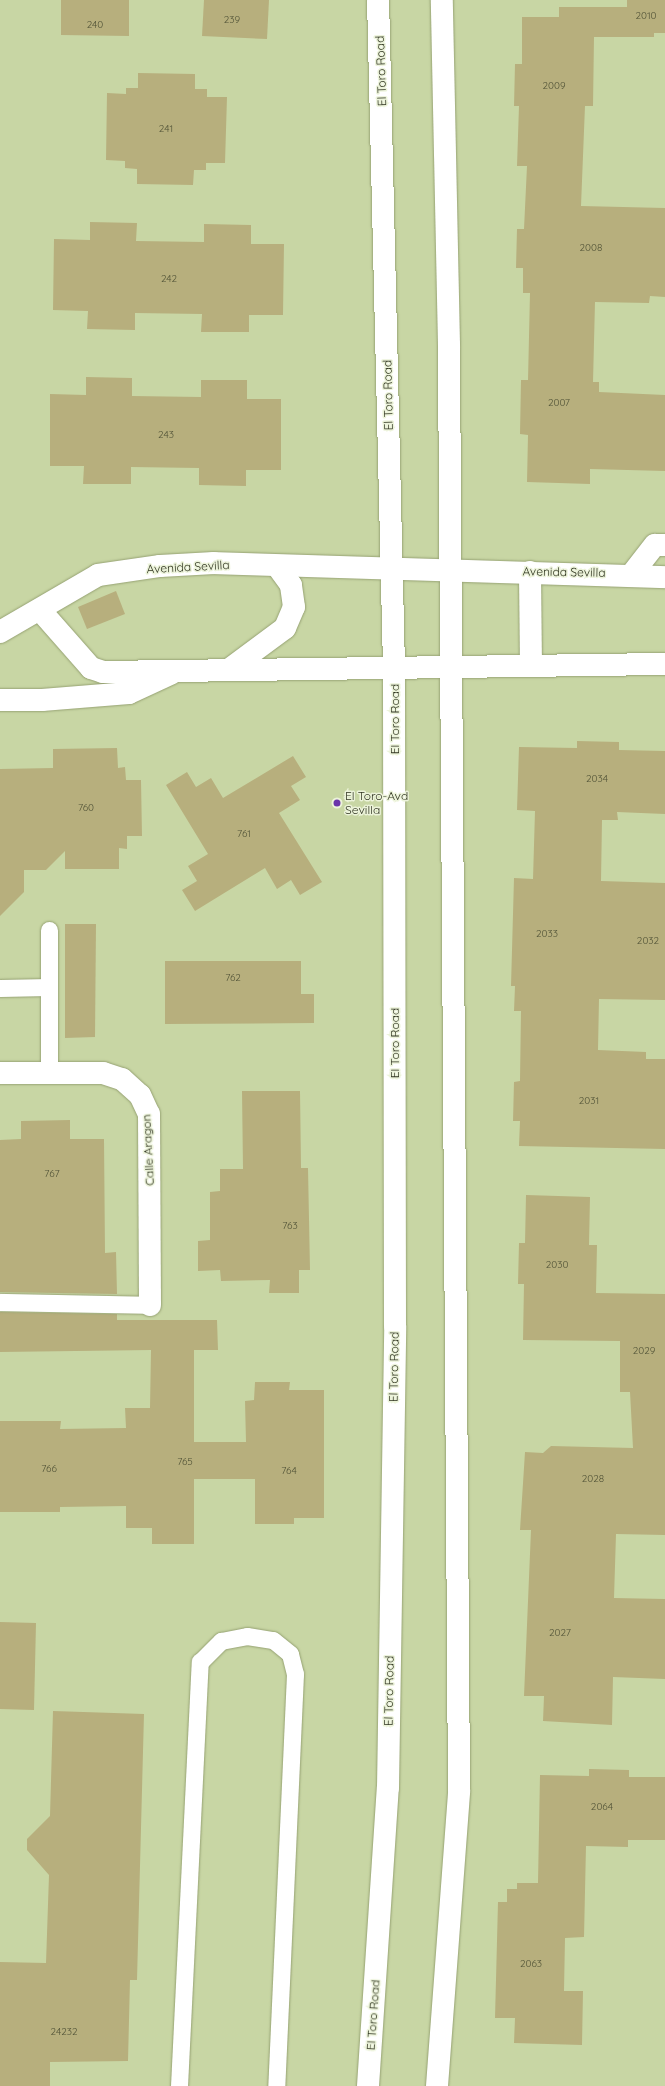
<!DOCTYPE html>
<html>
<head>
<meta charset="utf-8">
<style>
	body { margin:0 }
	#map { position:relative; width:665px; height:2086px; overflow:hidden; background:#c8d6a4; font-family:Quicksand,sans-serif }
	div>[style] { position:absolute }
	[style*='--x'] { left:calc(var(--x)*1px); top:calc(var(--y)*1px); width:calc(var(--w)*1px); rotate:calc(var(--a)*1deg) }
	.building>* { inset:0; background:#b7af7d }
	.roads { filter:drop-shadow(0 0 1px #96a273) drop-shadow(0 0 1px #96a273) }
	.lane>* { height:17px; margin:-8.5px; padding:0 8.5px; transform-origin:8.5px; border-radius:8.5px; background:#fff }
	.street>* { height:22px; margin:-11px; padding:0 11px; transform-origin:11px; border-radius:11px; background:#fff }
	.secondary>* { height:22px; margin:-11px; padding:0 11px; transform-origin:11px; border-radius:11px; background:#fff }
	.primary>* { height:22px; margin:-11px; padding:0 11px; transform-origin:11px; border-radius:11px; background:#fff }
	.dots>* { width:11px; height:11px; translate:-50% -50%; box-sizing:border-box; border:2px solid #ecf3da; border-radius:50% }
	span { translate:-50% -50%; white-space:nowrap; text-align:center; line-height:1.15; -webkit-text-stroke:3px #ecf3da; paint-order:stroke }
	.number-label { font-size:10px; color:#515337 }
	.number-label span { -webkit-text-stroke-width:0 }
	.street-label { font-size:12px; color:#2f3420 }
	.poi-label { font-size:12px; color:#2f3420 }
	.left { translate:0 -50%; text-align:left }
</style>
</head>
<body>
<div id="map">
	<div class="building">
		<div style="clip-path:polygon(61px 0,129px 0,129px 36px,61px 35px)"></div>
		<div style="clip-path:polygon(204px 0,269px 0,267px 39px,202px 36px)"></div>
		<div style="clip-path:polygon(627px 0,665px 0,665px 33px,654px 33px,654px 37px,594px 37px,593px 106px,585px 106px,581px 206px,665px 208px,665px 297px,650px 296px,649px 303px,595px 302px,593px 382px,599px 382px,599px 392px,665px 395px,665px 471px,590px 469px,590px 484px,527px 482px,528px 435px,520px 434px,521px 380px,528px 380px,530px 293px,523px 293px,523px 268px,516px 268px,517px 229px,524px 229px,527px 166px,517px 166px,519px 106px,514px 106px,515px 64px,522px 64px,522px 17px,559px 17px,559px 7px,627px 7px)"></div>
		<div style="clip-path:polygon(138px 73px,195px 74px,195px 89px,207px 89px,207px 97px,227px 97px,225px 163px,206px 163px,206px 170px,194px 170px,193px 185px,137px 184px,137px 169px,125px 168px,125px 161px,106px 160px,107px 93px,126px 94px,126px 88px,138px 88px)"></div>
		<div style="clip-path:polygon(90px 222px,137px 223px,136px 241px,204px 242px,204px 224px,251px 225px,251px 244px,284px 244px,283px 315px,249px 315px,249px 332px,201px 332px,202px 314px,135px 313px,135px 330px,87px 329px,88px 311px,53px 310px,54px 239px,90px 240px)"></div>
		<div style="clip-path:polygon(86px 377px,132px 378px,132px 396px,201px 397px,201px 380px,247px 380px,247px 399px,281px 399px,281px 470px,246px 470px,246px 486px,199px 485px,199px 468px,131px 467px,131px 484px,83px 484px,84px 466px,50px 466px,50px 394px,86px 395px)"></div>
		<div style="clip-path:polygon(116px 591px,125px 614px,87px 629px,78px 607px)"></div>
		<div style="clip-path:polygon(577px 741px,619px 742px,619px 750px,665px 751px,665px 814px,617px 812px,618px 820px,602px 820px,601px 881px,665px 883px,665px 1000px,599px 999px,598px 1050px,646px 1052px,646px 1059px,665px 1059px,665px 1149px,519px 1146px,520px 1121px,513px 1121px,514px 1082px,520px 1081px,521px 1011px,514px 1011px,515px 986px,511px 986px,514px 878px,533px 879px,535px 811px,517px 810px,519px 747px,577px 748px)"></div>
		<div style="clip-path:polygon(117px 748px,118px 768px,125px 767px,126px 780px,141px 780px,142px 836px,127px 836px,127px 849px,119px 848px,119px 869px,65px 869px,65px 851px,46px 870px,24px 870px,24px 892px,0 916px,0 769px,53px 768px,53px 749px)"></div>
		<div style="clip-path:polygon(293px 756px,306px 777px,291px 786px,300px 800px,279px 813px,322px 882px,300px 895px,291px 880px,277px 889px,265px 868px,195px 911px,182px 890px,197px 881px,188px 866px,208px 854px,166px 785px,187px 772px,196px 787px,211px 778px,223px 798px)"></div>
		<div style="clip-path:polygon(65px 924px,96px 924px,95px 1037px,65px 1038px)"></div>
		<div style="clip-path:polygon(165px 961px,301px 961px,301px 994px,314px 994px,314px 1023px,165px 1024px)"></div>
		<div style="clip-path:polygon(242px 1091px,300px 1091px,301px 1168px,308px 1168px,310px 1270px,299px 1270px,299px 1293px,269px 1293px,270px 1280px,221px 1281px,220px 1270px,198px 1271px,198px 1241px,210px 1240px,210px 1192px,220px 1191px,220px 1169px,243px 1169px)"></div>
		<div style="clip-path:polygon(70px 1120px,70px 1139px,104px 1139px,105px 1253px,116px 1252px,117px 1294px,0 1292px,0 1140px,21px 1139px,21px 1121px)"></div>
		<div style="clip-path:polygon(526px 1195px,590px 1197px,589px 1245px,597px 1245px,596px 1293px,665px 1294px,665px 1535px,616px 1534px,614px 1598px,665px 1599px,665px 1679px,613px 1677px,612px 1725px,543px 1721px,544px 1696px,524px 1696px,531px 1530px,520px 1530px,525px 1452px,543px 1453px,551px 1446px,633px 1448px,630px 1392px,620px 1392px,620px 1341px,523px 1340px,524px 1284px,518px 1284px,519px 1243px,525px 1243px)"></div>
		<div style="clip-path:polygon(0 1312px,117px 1314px,117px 1320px,217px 1320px,218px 1350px,194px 1350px,194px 1442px,246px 1442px,245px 1401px,254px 1400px,255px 1382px,290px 1382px,289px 1390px,324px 1390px,324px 1518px,294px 1518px,294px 1524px,255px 1524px,255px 1479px,194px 1479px,194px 1544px,152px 1544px,152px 1528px,126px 1528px,126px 1506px,60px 1507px,60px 1512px,0 1512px,0 1421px,61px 1421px,60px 1429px,126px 1428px,125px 1408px,150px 1408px,151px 1350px,0 1352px)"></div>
		<div style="clip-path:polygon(0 1622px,36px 1623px,34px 1710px,0 1709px)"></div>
		<div style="clip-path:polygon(53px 1711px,144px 1714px,137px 1980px,130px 1980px,128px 2061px,50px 2062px,50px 2086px,0 2086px,0 1962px,46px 1963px,49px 1875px,27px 1850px,27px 1839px,50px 1816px)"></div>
		<div style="clip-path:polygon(589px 1769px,629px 1770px,629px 1777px,665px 1777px,665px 1840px,628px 1840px,628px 1847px,586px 1846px,584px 1937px,565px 1938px,564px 1991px,583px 1991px,582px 2045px,514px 2043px,515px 2018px,495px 2018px,498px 1902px,507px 1902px,507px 1889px,517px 1889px,517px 1883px,538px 1883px,540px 1775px,589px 1776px)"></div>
	</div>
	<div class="roads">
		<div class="lane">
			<div style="--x:49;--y:930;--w:143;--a:90"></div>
			<div style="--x:0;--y:988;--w:49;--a:-1.2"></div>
			<div style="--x:0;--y:1302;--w:150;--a:1.1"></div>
			<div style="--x:179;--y:2086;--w:425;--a:-87.2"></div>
			<div style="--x:200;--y:1662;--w:30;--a:-45"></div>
			<div style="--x:221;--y:1641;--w:26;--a:-11"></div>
			<div style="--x:247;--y:1636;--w:26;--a:9"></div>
			<div style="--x:273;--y:1640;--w:22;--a:39"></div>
			<div style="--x:290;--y:1654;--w:21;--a:76"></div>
			<div style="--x:295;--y:1674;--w:412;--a:92.6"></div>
		</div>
		<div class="street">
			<div style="--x:0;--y:1073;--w:103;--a:0"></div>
			<div style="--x:103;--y:1073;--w:20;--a:18"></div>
			<div style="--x:122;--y:1079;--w:24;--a:42"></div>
			<div style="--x:140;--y:1095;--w:21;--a:65"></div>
			<div style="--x:149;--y:1114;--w:191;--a:89.7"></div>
		</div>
		<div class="secondary">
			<div style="--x:530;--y:572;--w:94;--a:89.4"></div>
			<div style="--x:632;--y:574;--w:37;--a:-52"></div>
			<div style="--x:655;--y:545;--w:10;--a:0"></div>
			<div style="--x:40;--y:610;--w:77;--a:48.7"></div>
			<div style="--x:91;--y:668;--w:13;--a:18"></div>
			<div style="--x:103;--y:672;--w:562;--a:-0.82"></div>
			<div style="--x:0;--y:632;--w:113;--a:-30.2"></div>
			<div style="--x:98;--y:575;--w:63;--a:-8.3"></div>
			<div style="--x:160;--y:566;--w:54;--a:-3.2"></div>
			<div style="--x:214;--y:563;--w:451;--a:1.8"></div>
			<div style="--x:231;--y:668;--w:67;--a:-36.5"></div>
			<div style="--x:285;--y:628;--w:23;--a:-67"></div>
			<div style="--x:294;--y:607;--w:22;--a:-98"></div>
			<div style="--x:291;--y:585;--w:22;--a:-126"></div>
			<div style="--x:0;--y:700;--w:42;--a:0"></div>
			<div style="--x:42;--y:700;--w:87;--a:-4.6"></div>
			<div style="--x:129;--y:693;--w:47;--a:-24.9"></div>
		</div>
		<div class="primary">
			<div style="--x:368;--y:2086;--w:299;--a:-86.2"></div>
			<div style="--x:388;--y:1788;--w:462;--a:-89.1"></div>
			<div style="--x:395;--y:1326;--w:659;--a:-90.09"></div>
			<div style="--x:394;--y:667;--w:667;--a:-91.37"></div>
			<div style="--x:437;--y:2086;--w:296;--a:-85.7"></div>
			<div style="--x:459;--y:1791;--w:1446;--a:-90.4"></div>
			<div style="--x:449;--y:345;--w:345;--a:-91.2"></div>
		</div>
	</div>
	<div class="dots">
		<div style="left:337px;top:803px;background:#6a34aa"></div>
	</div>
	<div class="number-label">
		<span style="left:646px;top:16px">2010</span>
		<span style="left:232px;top:20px">239</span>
		<span style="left:95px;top:25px">240</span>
		<span style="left:554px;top:86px">2009</span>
		<span style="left:166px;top:129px">241</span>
		<span style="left:591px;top:248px">2008</span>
		<span style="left:169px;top:279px">242</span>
		<span style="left:559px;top:403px">2007</span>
		<span style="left:166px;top:435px">243</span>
		<span style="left:597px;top:779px">2034</span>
		<span style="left:86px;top:808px">760</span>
		<span style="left:244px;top:834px">761</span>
		<span style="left:547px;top:934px">2033</span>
		<span style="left:648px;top:941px">2032</span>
		<span style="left:233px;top:978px">762</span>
		<span style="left:589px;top:1101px">2031</span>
		<span style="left:52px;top:1174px">767</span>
		<span style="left:290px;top:1226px">763</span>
		<span style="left:557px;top:1265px">2030</span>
		<span style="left:644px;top:1351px">2029</span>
		<span style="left:185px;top:1462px">765</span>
		<span style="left:49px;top:1469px">766</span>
		<span style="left:289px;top:1471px">764</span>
		<span style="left:593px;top:1479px">2028</span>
		<span style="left:560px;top:1633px">2027</span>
		<span style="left:602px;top:1807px">2064</span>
		<span style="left:531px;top:1964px">2063</span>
		<span style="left:64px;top:2032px">24232</span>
	</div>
	<div class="street-label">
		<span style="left:381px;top:71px;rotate:-92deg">El Toro Road</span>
		<span style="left:388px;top:395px;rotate:-91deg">El Toro Road</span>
		<span style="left:188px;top:567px;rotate:-3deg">Avenida Sevilla</span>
		<span style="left:564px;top:572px;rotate:1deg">Avenida Sevilla</span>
		<span style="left:395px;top:719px;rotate:-90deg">El Toro Road</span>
		<span style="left:395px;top:1043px;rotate:-90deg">El Toro Road</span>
		<span style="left:148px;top:1150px;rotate:-93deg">Calle Aragon</span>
		<span style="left:394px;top:1367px;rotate:-89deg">El Toro Road</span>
		<span style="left:389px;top:1691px;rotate:-89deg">El Toro Road</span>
		<span style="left:373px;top:2015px;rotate:-86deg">El Toro Road</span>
	</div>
	<div class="poi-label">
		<span class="left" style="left:345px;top:803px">El Toro-Avd<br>Sevilla</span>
	</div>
</div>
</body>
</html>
